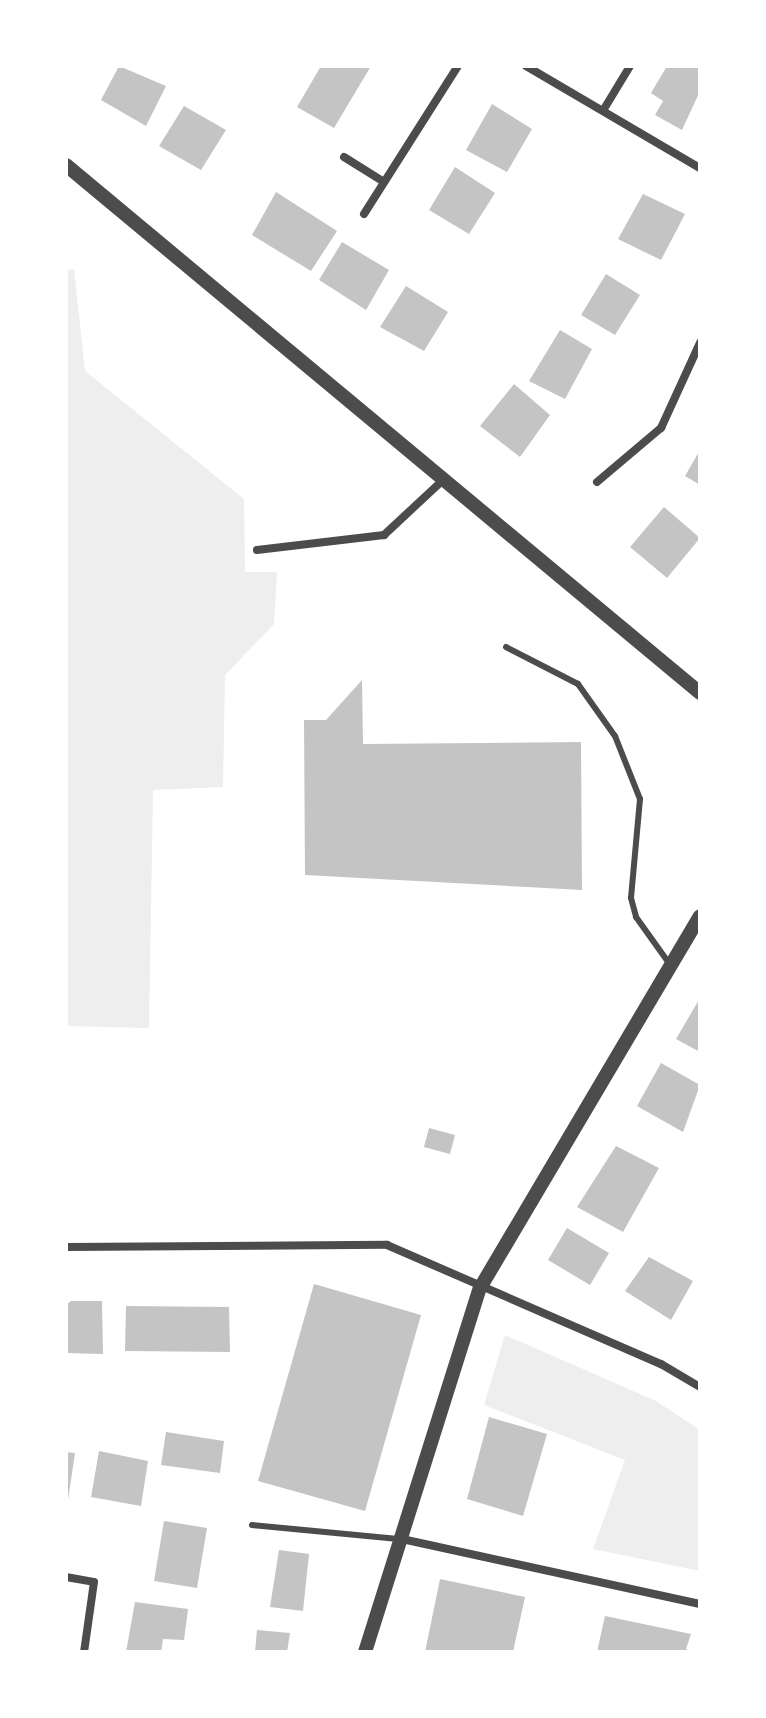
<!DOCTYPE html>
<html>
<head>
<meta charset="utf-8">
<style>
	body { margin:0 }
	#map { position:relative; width:766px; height:1718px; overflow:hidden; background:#fff; font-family:Bitter,serif }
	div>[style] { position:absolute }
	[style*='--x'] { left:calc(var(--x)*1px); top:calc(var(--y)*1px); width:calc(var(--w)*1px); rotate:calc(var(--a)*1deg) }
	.green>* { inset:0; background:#eee }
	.building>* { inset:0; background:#c4c4c4 }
	.service>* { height:6px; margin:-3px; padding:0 3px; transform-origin:3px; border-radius:3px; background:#4c4c4c }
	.minor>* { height:8px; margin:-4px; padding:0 4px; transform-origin:4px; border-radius:4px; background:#4c4c4c }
	.tertiary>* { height:14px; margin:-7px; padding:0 7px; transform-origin:7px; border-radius:7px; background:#4c4c4c }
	span { translate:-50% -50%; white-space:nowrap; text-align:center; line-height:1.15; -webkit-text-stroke:8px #fff; paint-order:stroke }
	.frame { position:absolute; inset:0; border:68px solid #fff; pointer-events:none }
</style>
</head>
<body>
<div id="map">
	<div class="green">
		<div style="clip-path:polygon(74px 269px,85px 371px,244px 499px,245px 572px,277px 572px,274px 624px,225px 675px,223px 787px,153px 790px,149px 1028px,66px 1026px,66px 270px)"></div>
		<div style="clip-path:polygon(505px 1335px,656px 1401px,700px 1430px,700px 1571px,593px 1549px,625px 1460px,484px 1405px)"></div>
	</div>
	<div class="building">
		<div style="clip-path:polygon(119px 66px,166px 86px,146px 126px,101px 100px)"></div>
		<div style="clip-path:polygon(321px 66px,371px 66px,334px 128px,297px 107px)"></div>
		<div style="clip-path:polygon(667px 66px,700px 66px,700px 91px,682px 130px,655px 115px,663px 101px,651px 93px)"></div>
		<div style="clip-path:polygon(492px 104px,532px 129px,507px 172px,466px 150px)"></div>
		<div style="clip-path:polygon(184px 106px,226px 130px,201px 170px,159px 146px)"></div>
		<div style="clip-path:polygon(455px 167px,495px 193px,469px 234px,429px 210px)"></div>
		<div style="clip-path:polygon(276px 192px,337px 231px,311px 271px,252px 235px)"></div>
		<div style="clip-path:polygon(643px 194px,685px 214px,661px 260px,618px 239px)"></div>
		<div style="clip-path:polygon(342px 242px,389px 270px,366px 310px,319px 280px)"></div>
		<div style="clip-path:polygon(606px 274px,640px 295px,615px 335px,581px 315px)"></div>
		<div style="clip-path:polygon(406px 286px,448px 312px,424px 351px,380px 327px)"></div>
		<div style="clip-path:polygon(560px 330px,592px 349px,565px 399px,529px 381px)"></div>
		<div style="clip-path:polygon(514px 384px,550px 415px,520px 457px,480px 426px)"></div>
		<div style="clip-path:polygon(700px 450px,700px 485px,685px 476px)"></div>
		<div style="clip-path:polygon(664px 507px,700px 538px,667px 578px,630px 547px)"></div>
		<div style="clip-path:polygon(362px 680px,363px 744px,581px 742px,582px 890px,305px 875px,304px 720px,326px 720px)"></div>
		<div style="clip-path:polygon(700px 998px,700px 1052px,676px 1039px)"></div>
		<div style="clip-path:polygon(661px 1063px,700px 1085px,683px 1132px,637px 1106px)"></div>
		<div style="clip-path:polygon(429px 1128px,455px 1135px,450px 1154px,424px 1147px)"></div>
		<div style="clip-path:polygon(616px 1146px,659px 1168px,623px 1232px,577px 1207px)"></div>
		<div style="clip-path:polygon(567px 1228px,609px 1253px,590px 1285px,548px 1260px)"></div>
		<div style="clip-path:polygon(649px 1257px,693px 1281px,671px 1320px,625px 1291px)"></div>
		<div style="clip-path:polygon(314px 1284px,421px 1315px,365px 1511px,258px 1481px)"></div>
		<div style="clip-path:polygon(71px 1301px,102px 1301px,103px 1354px,66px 1353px,66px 1305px)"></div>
		<div style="clip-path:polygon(126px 1306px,229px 1307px,230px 1352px,125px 1351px)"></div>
		<div style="clip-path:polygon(489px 1417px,547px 1434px,523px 1516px,467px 1499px)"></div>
		<div style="clip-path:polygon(166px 1432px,224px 1441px,220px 1473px,161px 1465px)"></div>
		<div style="clip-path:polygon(99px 1451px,148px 1461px,141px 1506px,91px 1497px)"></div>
		<div style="clip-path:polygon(66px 1452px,75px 1453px,68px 1500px,66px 1500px)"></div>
		<div style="clip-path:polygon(164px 1521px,207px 1528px,197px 1588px,154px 1581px)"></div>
		<div style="clip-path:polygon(279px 1550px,309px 1554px,303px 1611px,270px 1607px)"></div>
		<div style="clip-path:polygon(440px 1579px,525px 1597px,513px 1652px,425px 1652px)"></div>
		<div style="clip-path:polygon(135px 1602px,188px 1609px,184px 1640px,163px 1639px,161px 1652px,126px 1652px)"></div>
		<div style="clip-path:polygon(605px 1616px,691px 1634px,686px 1649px,693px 1652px,597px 1652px)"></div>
		<div style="clip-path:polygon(257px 1630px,290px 1633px,287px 1652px,255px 1652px)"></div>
	</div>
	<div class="service">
		<div style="--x:506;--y:647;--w:81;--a:27.2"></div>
		<div style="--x:578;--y:684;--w:64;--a:54.6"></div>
		<div style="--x:615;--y:736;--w:68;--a:68.4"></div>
		<div style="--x:640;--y:799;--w:99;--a:95.2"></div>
		<div style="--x:631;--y:898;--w:20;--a:75"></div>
		<div style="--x:636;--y:917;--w:60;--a:54.5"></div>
		<div style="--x:252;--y:1525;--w:147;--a:5.5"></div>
	</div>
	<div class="minor">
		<div style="--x:526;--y:66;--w:202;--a:30.4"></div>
		<div style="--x:604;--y:109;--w:50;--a:-58.8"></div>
		<div style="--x:344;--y:157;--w:47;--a:32"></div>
		<div style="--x:364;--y:214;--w:175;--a:-57.6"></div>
		<div style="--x:597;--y:482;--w:84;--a:-40.2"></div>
		<div style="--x:661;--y:428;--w:94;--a:-65.4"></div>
		<div style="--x:257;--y:550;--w:128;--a:-6.7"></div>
		<div style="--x:384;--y:535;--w:82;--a:-43"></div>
		<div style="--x:66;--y:1247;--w:321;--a:-0.4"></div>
		<div style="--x:387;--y:1245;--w:299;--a:23.5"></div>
		<div style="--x:661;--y:1364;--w:45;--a:30.5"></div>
		<div style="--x:402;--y:1539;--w:305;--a:12.3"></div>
		<div style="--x:66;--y:1577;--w:28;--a:10"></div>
		<div style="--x:94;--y:1582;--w:71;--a:98.1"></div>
	</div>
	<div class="tertiary">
		<div style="--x:66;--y:165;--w:825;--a:39.79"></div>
		<div style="--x:365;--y:1652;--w:382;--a:-72.5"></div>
		<div style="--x:480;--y:1288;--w:432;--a:-59.4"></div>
	</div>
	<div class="frame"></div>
</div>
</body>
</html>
